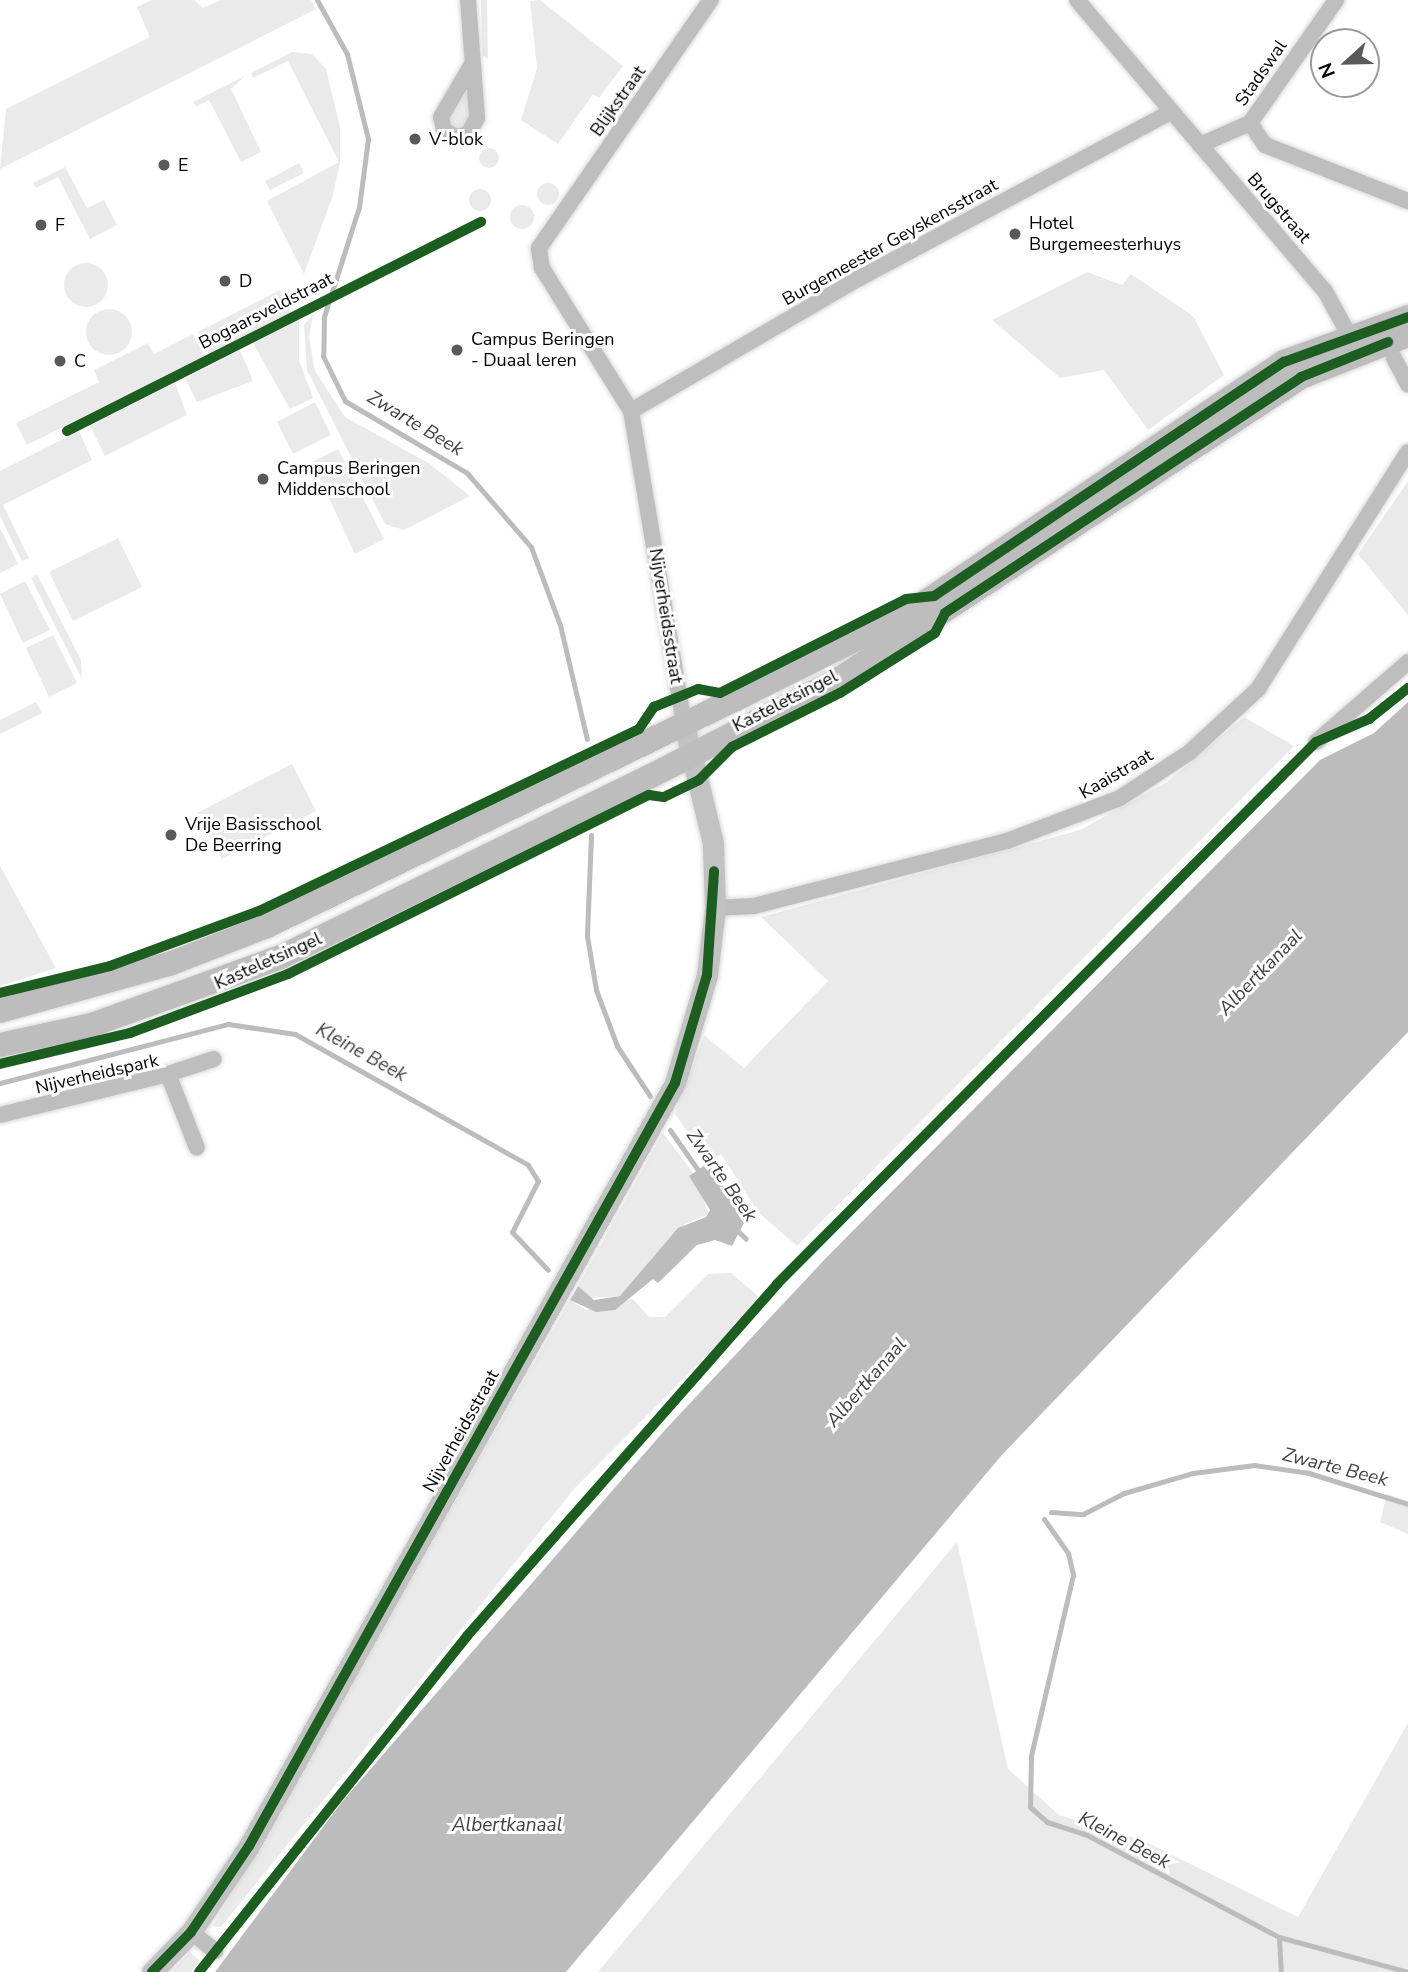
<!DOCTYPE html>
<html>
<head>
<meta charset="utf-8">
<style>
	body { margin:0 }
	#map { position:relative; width:1408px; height:1972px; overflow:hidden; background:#fff; font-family:"Nunito Sans",sans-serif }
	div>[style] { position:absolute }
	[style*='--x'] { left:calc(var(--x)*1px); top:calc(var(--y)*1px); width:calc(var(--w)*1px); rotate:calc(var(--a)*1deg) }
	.green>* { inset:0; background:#eaeaea }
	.round { border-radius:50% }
	.water>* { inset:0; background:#bcbcbc }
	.stream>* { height:5px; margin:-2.5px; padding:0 2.5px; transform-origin:2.5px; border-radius:2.5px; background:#bcbcbc }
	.roads { filter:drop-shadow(0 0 2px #dbdbdb) drop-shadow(0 0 2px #dbdbdb) }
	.street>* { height:16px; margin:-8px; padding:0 8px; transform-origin:8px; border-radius:8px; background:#bebebe }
	.secondary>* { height:21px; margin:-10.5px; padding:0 10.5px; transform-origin:10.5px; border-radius:10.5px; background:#c2c2c2 }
	.primary>* { height:24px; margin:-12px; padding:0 12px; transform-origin:12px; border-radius:12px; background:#bdbdbd }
	.cycleway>* { height:10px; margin:-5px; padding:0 5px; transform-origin:5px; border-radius:5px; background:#1b5e20 }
	.dots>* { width:19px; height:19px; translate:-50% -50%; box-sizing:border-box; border:4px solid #fff; border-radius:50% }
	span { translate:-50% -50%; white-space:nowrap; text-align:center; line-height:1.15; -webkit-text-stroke:6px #fff; paint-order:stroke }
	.street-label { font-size:18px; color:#000 }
	.poi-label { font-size:18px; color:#000 }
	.left { translate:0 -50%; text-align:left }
	.water-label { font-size:19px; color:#414141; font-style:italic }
	.north { position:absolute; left:1310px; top:28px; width:70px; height:70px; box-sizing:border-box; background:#fff; border:2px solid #999; border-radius:50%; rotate:248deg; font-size:19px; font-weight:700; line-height:28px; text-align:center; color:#000 }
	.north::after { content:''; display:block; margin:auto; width:24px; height:32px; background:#595959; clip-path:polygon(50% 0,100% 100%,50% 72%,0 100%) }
</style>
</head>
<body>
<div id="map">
	<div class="green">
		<div style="clip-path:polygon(151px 0,194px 0,203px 8px,221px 0,311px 0,316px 9px,0 169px,6px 109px,150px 37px,137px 7px)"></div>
		<div style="clip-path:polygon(481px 0,487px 0,488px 59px,482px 55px)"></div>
		<div style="clip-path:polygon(540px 0,623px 66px,599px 98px,593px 94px,558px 144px,521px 120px,537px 68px,530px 1px)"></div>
		<div style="clip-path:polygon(292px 52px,312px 54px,326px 69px,340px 127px,340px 162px,333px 195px,304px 274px,267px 201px,339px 162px,288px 61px,253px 78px,251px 73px)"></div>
		<div style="clip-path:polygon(245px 76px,231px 89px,261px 152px,241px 162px,209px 100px,196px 107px,193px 102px)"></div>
		<div style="clip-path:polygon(467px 84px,470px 124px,456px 132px,445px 119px)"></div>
		<div class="round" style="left:479px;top:148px;width:20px;height:20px"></div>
		<div style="clip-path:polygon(299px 163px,304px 173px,270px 190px,265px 181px)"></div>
		<div style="clip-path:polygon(65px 167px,87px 208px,104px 200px,117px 225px,90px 239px,58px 177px,36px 188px,33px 183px)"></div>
		<div class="round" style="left:537px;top:183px;width:22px;height:22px"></div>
		<div class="round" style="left:469px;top:189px;width:22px;height:22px"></div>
		<div class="round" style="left:510px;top:205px;width:24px;height:24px"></div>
		<div class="round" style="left:64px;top:263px;width:44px;height:44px"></div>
		<div style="clip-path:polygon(1087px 272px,1122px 285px,1131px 274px,1193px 316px,1224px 375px,1148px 430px,1104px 370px,1060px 378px,992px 320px)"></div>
		<div style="clip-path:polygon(280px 290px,291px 312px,209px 354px,198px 332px)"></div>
		<div class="round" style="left:86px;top:309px;width:46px;height:46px"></div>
		<div style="clip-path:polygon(313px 314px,309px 338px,315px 371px,345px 417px,430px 464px,470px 496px,404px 530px,385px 524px,307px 370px,304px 325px)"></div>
		<div style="clip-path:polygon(299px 320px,299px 360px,313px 398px,290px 409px,253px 343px)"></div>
		<div style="clip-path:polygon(193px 334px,205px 356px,27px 445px,16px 423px,99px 382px,94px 370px,148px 343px,154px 354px)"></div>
		<div style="clip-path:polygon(240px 350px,253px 381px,197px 402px,185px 378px)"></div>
		<div style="clip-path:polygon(175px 383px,187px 415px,105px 456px,90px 426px)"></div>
		<div style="clip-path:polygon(315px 402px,331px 435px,293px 454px,277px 422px)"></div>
		<div style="clip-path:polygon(79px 431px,92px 460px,3px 505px,29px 558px,22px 561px,0 516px,0 471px)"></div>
		<div style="clip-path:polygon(338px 449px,384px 539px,355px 554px,312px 462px)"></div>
		<div style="clip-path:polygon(1408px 481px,1408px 615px,1358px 554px)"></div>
		<div style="clip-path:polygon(0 528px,18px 564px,0 573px)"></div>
		<div style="clip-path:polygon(118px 538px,142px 587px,73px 621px,49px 572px)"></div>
		<div style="clip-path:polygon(37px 574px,81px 660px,82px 679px,31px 578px)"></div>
		<div style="clip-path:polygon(25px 581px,50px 630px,23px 643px,0 594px)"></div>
		<div style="clip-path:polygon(53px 635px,77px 683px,49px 697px,26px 648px)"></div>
		<div style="clip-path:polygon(36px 702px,42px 713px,0 734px,0 720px)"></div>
		<div style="clip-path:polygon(1244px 717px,1294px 746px,797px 1246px,759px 1213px,721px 1154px,708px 1163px,675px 1114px,704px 1035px,744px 1068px,828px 981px,761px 917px,1080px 830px,1167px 782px)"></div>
		<div style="clip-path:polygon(292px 764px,316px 811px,222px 859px,197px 813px)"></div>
		<div style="clip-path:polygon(0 866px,56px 968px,0 986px)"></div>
		<div style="clip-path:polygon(663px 1133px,693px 1173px,709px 1214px,685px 1224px,620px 1296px,589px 1298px,578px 1286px)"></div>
		<div style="clip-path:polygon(731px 1273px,758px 1296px,743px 1319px,574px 1489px,221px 1927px,213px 1926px,570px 1300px,586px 1310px,633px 1299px,649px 1317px,665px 1317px,708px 1274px)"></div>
		<div style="clip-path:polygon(1387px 1494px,1408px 1501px,1408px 1534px,1380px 1522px)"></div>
		<div style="clip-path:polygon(957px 1542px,1008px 1769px,1059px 1815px,1144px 1841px,1298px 1917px,1408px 1723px,1408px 1972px,598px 1972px)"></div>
		<div style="clip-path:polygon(190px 1952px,199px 1960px,192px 1972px,171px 1972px)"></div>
	</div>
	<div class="water">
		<div style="clip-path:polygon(1408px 702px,1408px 1032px,1001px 1456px,566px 1972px,215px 1972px,341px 1803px,664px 1431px,826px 1258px,1320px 760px,1374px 733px)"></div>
		<div style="clip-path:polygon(708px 1163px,746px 1219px,732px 1246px,715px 1240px,697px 1245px,658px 1283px,653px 1279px,615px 1310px,596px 1312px,570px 1300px,578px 1286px,594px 1300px,620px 1296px,678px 1228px,706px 1217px,710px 1210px,689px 1176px)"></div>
	</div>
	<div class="stream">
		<div style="--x:317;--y:0;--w:62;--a:60.9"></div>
		<div style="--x:347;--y:54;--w:88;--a:76.1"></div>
		<div style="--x:368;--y:139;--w:69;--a:97.5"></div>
		<div style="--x:359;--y:207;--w:115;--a:107.7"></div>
		<div style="--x:324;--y:317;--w:39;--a:91"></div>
		<div style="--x:323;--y:356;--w:50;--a:63.9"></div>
		<div style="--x:345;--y:401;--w:142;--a:30.5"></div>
		<div style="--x:467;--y:473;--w:98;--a:49.1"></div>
		<div style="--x:531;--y:547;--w:83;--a:69.6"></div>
		<div style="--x:560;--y:625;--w:117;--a:76.7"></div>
		<div style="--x:591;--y:835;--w:101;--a:92.3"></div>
		<div style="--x:587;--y:936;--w:55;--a:80.5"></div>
		<div style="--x:596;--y:990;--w:60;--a:69.4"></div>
		<div style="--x:617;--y:1046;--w:60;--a:56.6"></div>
		<div style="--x:0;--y:1083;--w:236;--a:-14.5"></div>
		<div style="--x:228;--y:1024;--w:68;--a:8.5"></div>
		<div style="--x:295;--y:1034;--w:267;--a:29.3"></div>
		<div style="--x:528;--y:1165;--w:19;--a:58"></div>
		<div style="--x:538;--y:1181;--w:57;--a:117"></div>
		<div style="--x:512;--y:1232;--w:52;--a:46.5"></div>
		<div style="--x:670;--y:1130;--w:52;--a:55.1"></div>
		<div style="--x:738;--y:1231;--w:11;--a:45"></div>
		<div style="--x:1051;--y:1512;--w:32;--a:4"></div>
		<div style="--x:1083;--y:1514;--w:46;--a:-27.1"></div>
		<div style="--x:1124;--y:1493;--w:72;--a:-16.2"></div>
		<div style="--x:1193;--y:1473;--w:62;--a:-7.5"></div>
		<div style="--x:1254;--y:1465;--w:56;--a:8.3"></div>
		<div style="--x:1309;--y:1473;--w:104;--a:17.4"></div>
		<div style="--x:1044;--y:1519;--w:42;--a:54.8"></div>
		<div style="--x:1068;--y:1553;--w:23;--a:77"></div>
		<div style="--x:1073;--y:1575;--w:186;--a:103.1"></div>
		<div style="--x:1031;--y:1756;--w:51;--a:91.1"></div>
		<div style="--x:1030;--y:1807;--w:23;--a:41"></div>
		<div style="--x:1047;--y:1822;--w:42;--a:18"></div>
		<div style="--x:1087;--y:1835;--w:217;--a:28"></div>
		<div style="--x:1279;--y:1937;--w:134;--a:15.2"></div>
		<div style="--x:1279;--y:1937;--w:35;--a:87"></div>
	</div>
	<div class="roads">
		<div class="street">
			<div style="--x:468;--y:0;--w:118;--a:85.6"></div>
			<div style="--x:477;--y:118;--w:18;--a:119"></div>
			<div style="--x:468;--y:134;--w:12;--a:166"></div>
			<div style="--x:456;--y:137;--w:14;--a:-150"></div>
			<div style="--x:444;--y:130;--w:13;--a:-103"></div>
			<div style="--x:441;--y:117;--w:59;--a:-59.5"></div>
			<div style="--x:1077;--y:0;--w:382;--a:49.6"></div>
			<div style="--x:1325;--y:291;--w:50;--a:61.4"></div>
			<div style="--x:1250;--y:123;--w:27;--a:56"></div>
			<div style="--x:1265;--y:145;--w:154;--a:21.4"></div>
			<div style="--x:1200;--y:145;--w:55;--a:-23.7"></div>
			<div style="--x:1250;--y:123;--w:150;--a:-55"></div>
			<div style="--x:1394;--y:358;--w:30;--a:62"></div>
			<div style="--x:631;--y:411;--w:263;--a:-30.2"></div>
			<div style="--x:858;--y:279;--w:355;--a:-28.1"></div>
			<div style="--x:684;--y:724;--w:317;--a:-99.6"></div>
			<div style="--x:631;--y:411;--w:168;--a:-121.9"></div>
			<div style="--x:542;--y:268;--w:20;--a:-99"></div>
			<div style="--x:539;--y:248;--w:302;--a:-55.3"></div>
			<div style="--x:1316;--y:742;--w:122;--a:-41"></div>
			<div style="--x:715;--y:908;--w:39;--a:-3"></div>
			<div style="--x:754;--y:906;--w:261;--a:-14.4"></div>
			<div style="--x:1007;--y:841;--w:121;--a:-20.8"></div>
			<div style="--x:1120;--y:798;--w:84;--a:-33.3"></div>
			<div style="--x:1190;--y:752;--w:93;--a:-42.8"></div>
			<div style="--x:1258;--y:689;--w:280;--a:-57.7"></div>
			<div style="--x:168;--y:1074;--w:48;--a:-18.1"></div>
			<div style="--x:0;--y:1115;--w:173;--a:-13.7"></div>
			<div style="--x:168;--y:1074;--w:79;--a:68.6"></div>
			<div style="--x:191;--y:1932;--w:31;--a:38"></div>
		</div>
		<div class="secondary">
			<div style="--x:152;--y:1972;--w:56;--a:-45.7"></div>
			<div style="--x:191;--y:1932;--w:104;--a:-56"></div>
			<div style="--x:249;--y:1846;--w:874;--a:-60.82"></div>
			<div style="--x:675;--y:1083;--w:113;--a:-73.5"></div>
			<div style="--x:707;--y:975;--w:67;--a:-83.2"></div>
			<div style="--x:715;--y:908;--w:65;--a:-91.8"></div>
			<div style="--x:713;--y:843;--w:122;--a:-103.7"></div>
		</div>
		<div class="primary">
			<div style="--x:0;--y:1011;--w:179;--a:-15.6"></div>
			<div style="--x:172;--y:963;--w:102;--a:-21.3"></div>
			<div style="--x:267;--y:926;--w:530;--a:-25.84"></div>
			<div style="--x:744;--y:695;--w:184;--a:-26.4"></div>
			<div style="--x:909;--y:613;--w:451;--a:-33.8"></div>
			<div style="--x:1284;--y:362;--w:132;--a:-19.9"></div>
			<div style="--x:0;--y:1045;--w:94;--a:-12.3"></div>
			<div style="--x:92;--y:1025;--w:201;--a:-19.8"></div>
			<div style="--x:281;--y:957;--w:412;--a:-26.1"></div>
			<div style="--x:651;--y:776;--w:210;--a:-27.2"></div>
			<div style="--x:838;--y:680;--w:553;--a:-33.2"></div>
			<div style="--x:1301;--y:377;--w:115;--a:-21.4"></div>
		</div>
	</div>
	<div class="cycleway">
		<div style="--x:67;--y:431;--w:464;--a:-26.8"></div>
		<div style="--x:0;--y:993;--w:113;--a:-13.8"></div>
		<div style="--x:110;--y:966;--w:159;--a:-20.3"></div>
		<div style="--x:259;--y:911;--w:421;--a:-25.6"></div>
		<div style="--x:639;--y:729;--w:27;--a:-56"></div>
		<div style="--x:654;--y:707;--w:48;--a:-22.2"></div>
		<div style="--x:698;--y:689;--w:22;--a:10"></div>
		<div style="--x:720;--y:693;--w:208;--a:-26.8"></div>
		<div style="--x:906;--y:599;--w:28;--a:-6"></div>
		<div style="--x:934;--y:596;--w:421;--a:-33.8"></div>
		<div style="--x:1284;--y:362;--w:132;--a:-19.9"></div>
		<div style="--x:0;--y:1064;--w:134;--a:-13.4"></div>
		<div style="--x:130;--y:1033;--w:169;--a:-20.5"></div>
		<div style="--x:288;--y:974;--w:403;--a:-26.4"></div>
		<div style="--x:649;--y:795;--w:15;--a:8"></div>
		<div style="--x:664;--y:797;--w:39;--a:-26"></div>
		<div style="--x:699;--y:780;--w:47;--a:-45"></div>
		<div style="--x:732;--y:747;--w:121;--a:-26.6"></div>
		<div style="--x:840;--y:693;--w:112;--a:-32.3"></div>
		<div style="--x:935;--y:633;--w:22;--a:-63"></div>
		<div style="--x:945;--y:613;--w:427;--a:-33.5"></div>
		<div style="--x:1301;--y:377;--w:94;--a:-21.9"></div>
		<div style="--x:152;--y:1972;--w:56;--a:-45.7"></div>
		<div style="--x:191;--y:1932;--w:104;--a:-56"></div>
		<div style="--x:249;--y:1846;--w:874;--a:-60.82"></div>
		<div style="--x:675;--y:1083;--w:113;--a:-73.5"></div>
		<div style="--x:707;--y:975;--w:104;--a:-86.1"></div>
		<div style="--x:199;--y:1972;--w:430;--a:-51.4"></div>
		<div style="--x:467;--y:1636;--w:469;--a:-48.6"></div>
		<div style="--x:777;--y:1284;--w:764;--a:-45.16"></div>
		<div style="--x:1316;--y:742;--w:58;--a:-23.5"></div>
		<div style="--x:1369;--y:719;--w:50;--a:-38.5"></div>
	</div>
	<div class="dots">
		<div style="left:415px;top:139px;background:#595959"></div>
		<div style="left:164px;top:165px;background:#595959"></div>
		<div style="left:41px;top:225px;background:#595959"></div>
		<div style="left:1015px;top:234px;background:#595959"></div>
		<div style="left:225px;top:281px;background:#595959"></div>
		<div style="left:457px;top:350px;background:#595959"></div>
		<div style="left:60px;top:361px;background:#595959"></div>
		<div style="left:263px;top:479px;background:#595959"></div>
		<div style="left:171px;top:835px;background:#595959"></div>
	</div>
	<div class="street-label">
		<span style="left:1261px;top:73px;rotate:-55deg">Stadswal</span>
		<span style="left:618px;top:101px;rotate:-55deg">Blijkstraat</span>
		<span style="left:1279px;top:208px;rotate:49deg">Brugstraat</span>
		<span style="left:890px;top:242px;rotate:-29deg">Burgemeester Geyskensstraat</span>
		<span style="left:266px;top:311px;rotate:-27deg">Bogaarsveldstraat</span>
		<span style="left:666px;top:616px;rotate:81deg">Nijverheidsstraat</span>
		<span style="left:785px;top:701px;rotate:-27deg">Kasteletsingel</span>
		<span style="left:1116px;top:774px;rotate:-30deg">Kaaistraat</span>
		<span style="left:268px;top:961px;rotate:-24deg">Kasteletsingel</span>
		<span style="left:97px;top:1074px;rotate:-13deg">Nijverheidspark</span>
		<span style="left:461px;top:1431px;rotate:-61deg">Nijverheidsstraat</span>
	</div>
	<div class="poi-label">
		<span class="left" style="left:429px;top:139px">V-blok</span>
		<span class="left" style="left:178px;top:165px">E</span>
		<span class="left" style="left:1029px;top:234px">Hotel<br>Burgemeesterhuys</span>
		<span class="left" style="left:55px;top:225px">F</span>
		<span class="left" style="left:239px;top:281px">D</span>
		<span class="left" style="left:471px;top:350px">Campus Beringen<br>- Duaal leren</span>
		<span class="left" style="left:74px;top:361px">C</span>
		<span class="left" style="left:277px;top:479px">Campus Beringen<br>Middenschool</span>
		<span class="left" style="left:185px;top:835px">Vrije Basisschool<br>De Beerring</span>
	</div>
	<div class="water-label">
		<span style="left:415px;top:424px;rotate:31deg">Zwarte Beek</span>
		<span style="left:1261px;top:973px;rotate:-46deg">Albertkanaal</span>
		<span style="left:361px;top:1053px;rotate:29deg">Kleine Beek</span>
		<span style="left:721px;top:1176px;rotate:55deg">Zwarte Beek</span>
		<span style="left:867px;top:1383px;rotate:-49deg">Albertkanaal</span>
		<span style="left:1335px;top:1468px;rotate:14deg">Zwarte Beek</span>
		<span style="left:507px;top:1826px">Albertkanaal</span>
		<span style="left:1124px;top:1841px;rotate:28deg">Kleine Beek</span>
	</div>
	<div class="north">N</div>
</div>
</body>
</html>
